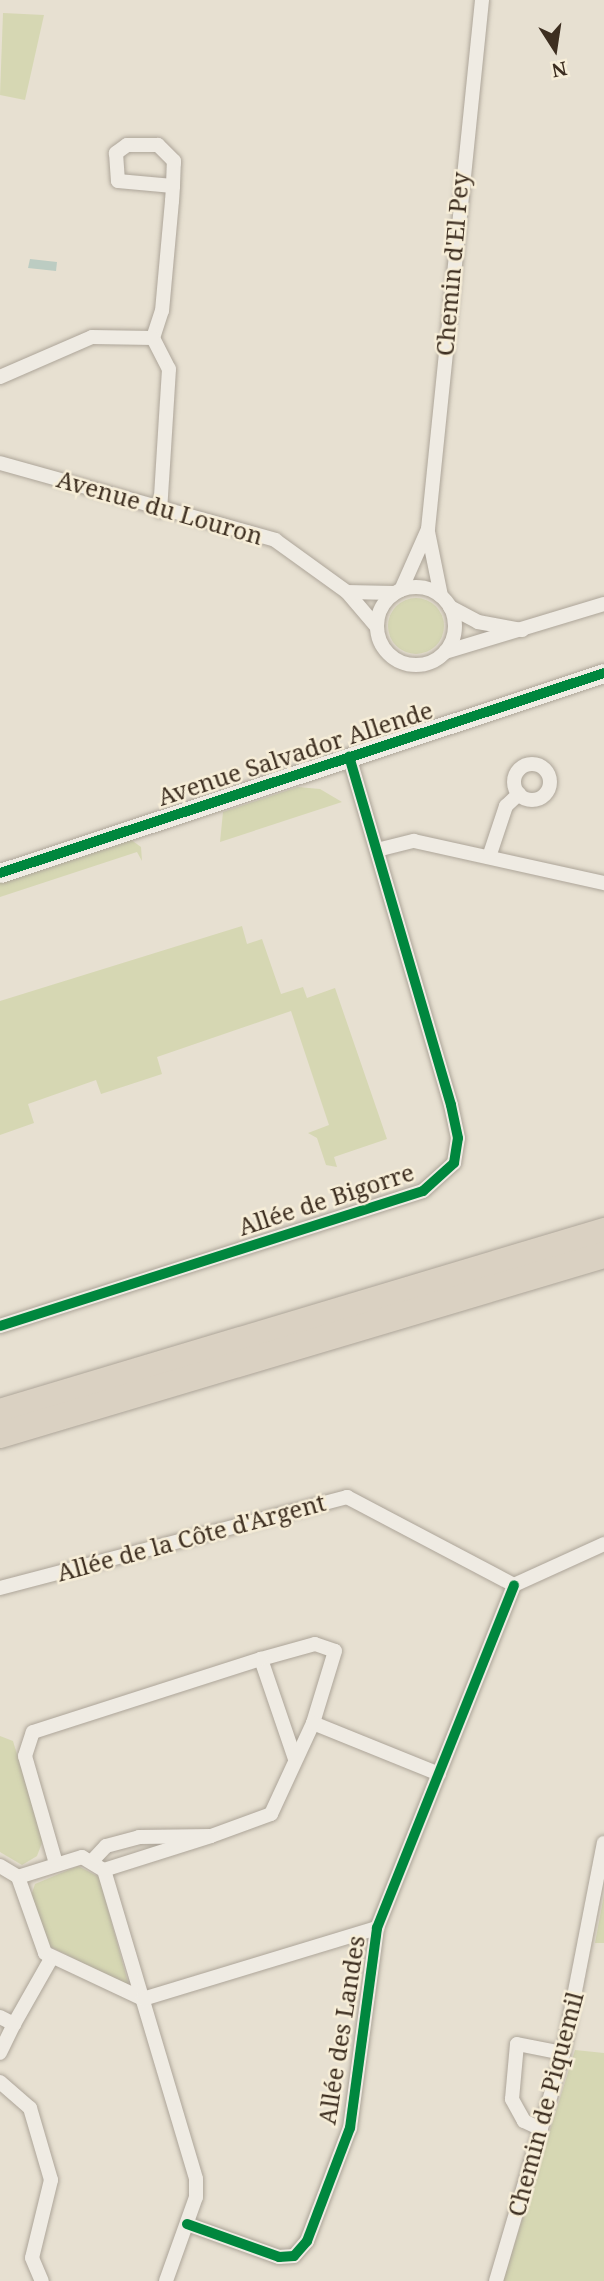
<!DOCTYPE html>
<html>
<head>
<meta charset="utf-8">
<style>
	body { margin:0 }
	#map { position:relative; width:604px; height:2281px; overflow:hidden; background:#e7e0d1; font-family:"Noto Serif",serif }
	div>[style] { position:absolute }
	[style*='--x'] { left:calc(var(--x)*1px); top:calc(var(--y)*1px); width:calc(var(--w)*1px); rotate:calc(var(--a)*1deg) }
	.green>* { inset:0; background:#d6d7b3 }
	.round { border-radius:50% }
	.water>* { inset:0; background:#bcccc2 }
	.roads { filter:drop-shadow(0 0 2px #ada599) drop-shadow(0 0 2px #ada599) }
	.street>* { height:14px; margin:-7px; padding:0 7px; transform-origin:7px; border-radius:7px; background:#efebe3 }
	.street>.ring { margin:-7px; padding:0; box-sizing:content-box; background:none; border:14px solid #efebe3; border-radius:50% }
	.secondary>* { height:19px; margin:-9.5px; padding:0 9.5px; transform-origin:9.5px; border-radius:9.5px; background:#efebe3 }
	.highway>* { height:26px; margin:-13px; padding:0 13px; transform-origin:13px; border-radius:13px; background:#dad1c2 }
	.cycleway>* { height:10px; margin:-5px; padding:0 5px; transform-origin:5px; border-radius:5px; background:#00873e }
	span { translate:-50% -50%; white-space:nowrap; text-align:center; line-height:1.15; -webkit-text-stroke:5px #f7eed8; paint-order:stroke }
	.street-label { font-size:24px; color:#3d2e20 }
	.north { position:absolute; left:520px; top:14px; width:70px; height:70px; -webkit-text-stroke:5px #f7eed8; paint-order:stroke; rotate:168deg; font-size:19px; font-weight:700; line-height:28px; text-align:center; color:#3d2e20 }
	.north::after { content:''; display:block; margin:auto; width:24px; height:32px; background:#3d2e20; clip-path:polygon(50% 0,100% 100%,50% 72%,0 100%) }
</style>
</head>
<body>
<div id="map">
	<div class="green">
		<div style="clip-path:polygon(3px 13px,44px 15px,25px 100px,0 95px)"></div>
		<div class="round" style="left:388px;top:598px;width:56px;height:56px"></div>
		<div style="clip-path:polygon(298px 787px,320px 789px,342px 802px,220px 842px,223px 812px)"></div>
		<div style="clip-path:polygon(130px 839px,141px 847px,142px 861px,137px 852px,0 897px,0 881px)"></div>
		<div style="clip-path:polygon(242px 926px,247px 944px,262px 939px,281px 994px,303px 987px,307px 998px,335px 988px,387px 1139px,334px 1157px,337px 1167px,326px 1165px,317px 1138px,308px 1133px,329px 1125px,291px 1011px,157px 1057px,162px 1074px,101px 1094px,96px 1080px,28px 1104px,34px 1123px,0 1135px,0 1001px)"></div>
		<div style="clip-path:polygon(0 1736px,13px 1741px,43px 1840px,37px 1856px,22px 1865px,0 1852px)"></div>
		<div style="clip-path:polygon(78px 1866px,99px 1877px,129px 1986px,45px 1944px,31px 1896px,35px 1884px)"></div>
		<div style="clip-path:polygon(604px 1895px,604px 1943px,595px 1943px)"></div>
		<div style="clip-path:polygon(575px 2050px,604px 2053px,604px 2281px,503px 2281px)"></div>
	</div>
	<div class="water">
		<div style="clip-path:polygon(30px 259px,57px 262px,56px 271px,28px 268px)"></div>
	</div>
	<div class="roads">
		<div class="street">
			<div style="--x:153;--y:338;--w:28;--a:-72"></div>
			<div style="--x:162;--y:311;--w:110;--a:-84.8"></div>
			<div style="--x:172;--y:201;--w:15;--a:-86"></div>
			<div style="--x:173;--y:186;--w:23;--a:-88"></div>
			<div style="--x:174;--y:163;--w:2;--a:-90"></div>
			<div style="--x:174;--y:161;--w:23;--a:-135"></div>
			<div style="--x:158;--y:145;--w:31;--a:180"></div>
			<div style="--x:127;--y:145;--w:14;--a:144"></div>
			<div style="--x:116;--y:153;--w:28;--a:86"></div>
			<div style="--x:118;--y:181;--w:55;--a:5.2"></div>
			<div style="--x:0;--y:377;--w:100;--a:-23.5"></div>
			<div style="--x:92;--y:337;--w:61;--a:0.9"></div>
			<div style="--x:153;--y:338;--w:35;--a:63"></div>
			<div style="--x:169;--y:369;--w:142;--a:93.6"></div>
			<div style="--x:0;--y:463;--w:286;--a:15.6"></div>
			<div style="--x:275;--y:540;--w:89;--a:35.8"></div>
			<div style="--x:347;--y:592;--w:45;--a:49.5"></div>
			<div style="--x:428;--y:532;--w:65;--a:78.5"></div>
			<div class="ring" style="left:377px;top:587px;width:64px;height:64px"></div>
			<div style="--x:401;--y:590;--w:67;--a:-66.1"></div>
			<div style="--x:428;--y:529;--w:532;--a:-84.17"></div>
			<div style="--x:347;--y:592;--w:47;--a:1.2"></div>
			<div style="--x:450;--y:607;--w:32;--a:28"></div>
			<div style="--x:478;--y:622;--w:45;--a:10.3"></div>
			<div style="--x:445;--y:652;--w:166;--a:-16.8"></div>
			<div class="ring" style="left:514px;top:764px;width:22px;height:22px"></div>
			<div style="--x:377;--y:850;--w:38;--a:-14"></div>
			<div style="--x:414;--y:841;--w:195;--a:12.5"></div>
			<div style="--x:489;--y:857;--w:54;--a:-71.6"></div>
			<div style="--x:506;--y:806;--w:18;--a:-43"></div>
			<div style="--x:0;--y:1326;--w:444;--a:-17.7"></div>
			<div style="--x:423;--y:1191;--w:42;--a:-42.1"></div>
			<div style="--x:454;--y:1163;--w:25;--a:-81"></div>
			<div style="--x:458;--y:1138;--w:34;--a:-102"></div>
			<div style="--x:451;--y:1105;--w:363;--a:-106.3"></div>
			<div style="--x:514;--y:1585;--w:99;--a:-24.5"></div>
			<div style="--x:0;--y:1588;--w:359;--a:-14.7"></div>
			<div style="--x:347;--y:1497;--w:189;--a:27.8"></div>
			<div style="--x:295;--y:1759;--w:106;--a:-108.8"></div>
			<div style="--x:261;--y:1659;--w:56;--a:-15.5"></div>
			<div style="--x:315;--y:1644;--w:21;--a:19"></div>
			<div style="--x:335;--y:1651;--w:75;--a:107"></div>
			<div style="--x:211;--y:1836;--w:64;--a:-20.1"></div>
			<div style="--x:271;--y:1814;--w:100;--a:-65.2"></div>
			<div style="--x:313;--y:1723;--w:136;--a:22"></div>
			<div style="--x:55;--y:1860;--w:108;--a:-106.1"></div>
			<div style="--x:25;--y:1756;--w:25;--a:-72"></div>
			<div style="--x:33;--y:1732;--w:239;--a:-17.8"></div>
			<div style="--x:93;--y:1860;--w:19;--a:-47"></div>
			<div style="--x:106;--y:1846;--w:34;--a:-15"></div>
			<div style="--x:139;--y:1837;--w:72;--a:-0.8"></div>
			<div style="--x:211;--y:1836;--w:112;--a:162.4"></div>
			<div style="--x:0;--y:1866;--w:21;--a:31"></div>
			<div style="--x:18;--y:1877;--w:67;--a:-17.4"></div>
			<div style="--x:82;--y:1857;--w:26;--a:31"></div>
			<div style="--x:104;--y:1870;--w:322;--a:73.4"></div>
			<div style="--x:196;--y:2179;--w:18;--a:90"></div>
			<div style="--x:196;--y:2197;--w:89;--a:109.7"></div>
			<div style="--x:18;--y:1877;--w:81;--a:70.4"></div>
			<div style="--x:45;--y:1953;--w:108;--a:25.1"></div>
			<div style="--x:143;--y:1999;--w:245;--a:-16.9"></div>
			<div style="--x:0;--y:2017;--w:16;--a:27"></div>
			<div style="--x:14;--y:2024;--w:32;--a:116"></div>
			<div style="--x:14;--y:2024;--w:77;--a:-60.4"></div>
			<div style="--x:0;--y:2082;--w:40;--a:41"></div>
			<div style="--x:30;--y:2108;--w:75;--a:73.7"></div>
			<div style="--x:51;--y:2180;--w:80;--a:103.7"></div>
			<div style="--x:32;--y:2258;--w:25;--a:67"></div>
			<div style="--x:541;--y:2129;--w:19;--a:-155"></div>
			<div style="--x:524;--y:2121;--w:25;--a:-119"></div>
			<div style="--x:512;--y:2099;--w:55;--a:-84.8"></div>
			<div style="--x:517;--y:2044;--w:47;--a:11.1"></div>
			<div style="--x:187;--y:2224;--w:98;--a:19.7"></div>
			<div style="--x:279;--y:2257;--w:15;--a:-4"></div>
			<div style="--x:294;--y:2256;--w:20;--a:-49"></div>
			<div style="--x:307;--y:2241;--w:121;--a:-69.2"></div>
			<div style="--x:350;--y:2128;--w:202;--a:-82.3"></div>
			<div style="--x:377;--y:1928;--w:369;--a:-68.2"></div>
			<div style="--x:496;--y:2281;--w:238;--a:-73.6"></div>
			<div style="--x:563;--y:2053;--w:214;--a:-79"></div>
		</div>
		<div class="secondary">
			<div style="--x:0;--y:873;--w:636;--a:-18.32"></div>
		</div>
		<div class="highway">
			<div style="--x:0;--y:1412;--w:631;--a:-16.68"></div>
			<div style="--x:0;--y:1435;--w:630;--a:-16.59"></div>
		</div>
	</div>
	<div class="cycleway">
		<div style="--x:0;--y:873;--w:636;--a:-18.32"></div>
		<div style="--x:0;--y:1326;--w:444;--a:-17.7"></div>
		<div style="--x:423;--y:1191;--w:42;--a:-42.1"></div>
		<div style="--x:454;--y:1163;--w:25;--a:-81"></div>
		<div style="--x:458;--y:1138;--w:34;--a:-102"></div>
		<div style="--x:451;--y:1105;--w:363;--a:-106.3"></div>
		<div style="--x:187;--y:2224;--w:98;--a:19.7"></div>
		<div style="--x:279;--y:2257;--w:15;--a:-4"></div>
		<div style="--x:294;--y:2256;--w:20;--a:-49"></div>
		<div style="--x:307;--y:2241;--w:121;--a:-69.2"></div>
		<div style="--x:350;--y:2128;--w:202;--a:-82.3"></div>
		<div style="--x:377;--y:1928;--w:369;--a:-68.2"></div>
	</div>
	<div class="street-label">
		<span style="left:452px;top:264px;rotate:-85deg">Chemin d'El Pey</span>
		<span style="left:160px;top:507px;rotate:16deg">Avenue du Louron</span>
		<span style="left:295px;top:753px;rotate:-18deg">Avenue Salvador Allende</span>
		<span style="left:326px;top:1199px;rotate:-18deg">Allée de Bigorre</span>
		<span style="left:191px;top:1537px;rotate:-15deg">Allée de la Côte d'Argent</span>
		<span style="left:341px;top:2030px;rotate:-81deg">Allée des Landes</span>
		<span style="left:545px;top:2104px;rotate:-75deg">Chemin de Piquemil</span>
	</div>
	<div class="north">N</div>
</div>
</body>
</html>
